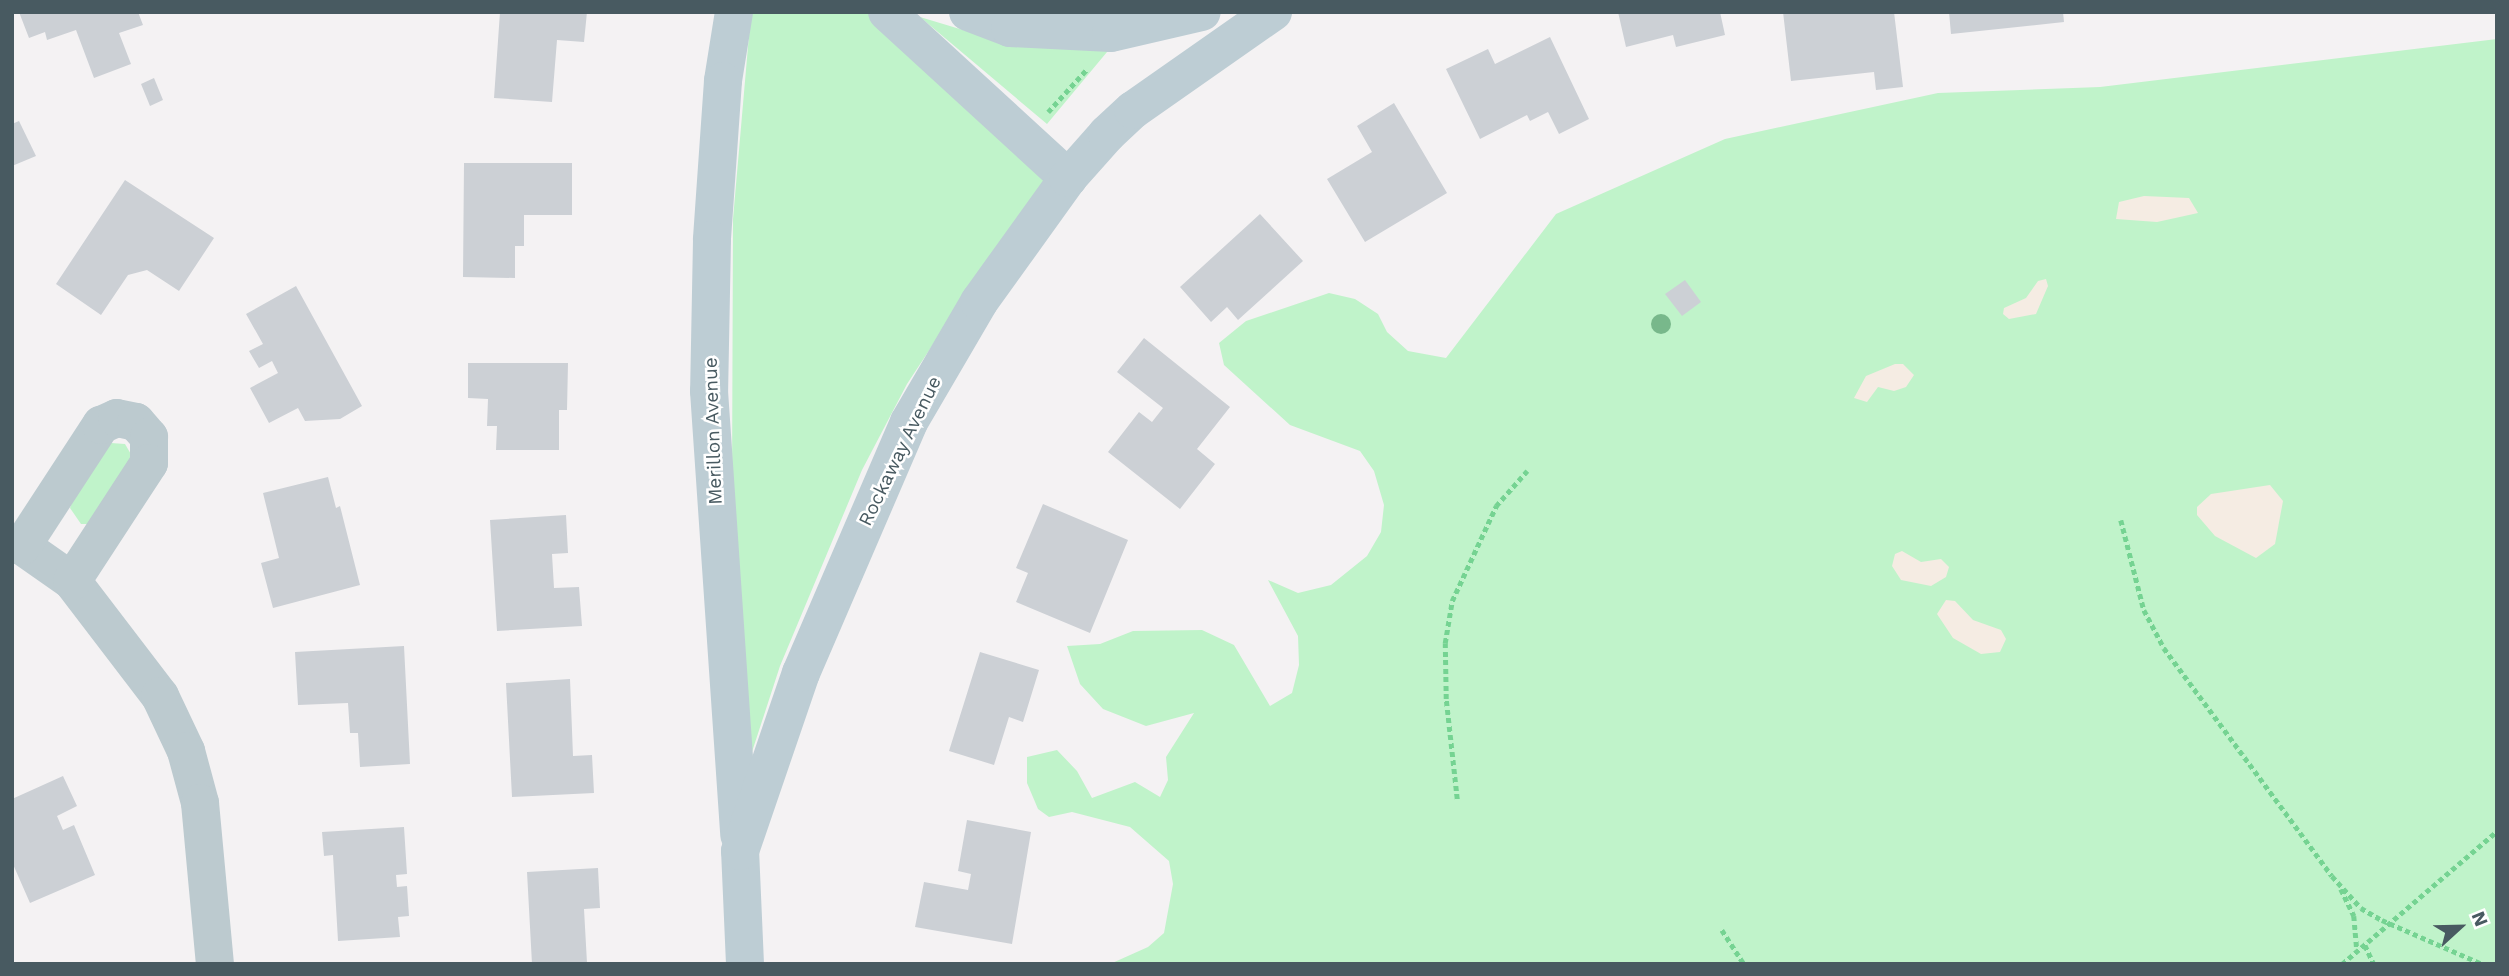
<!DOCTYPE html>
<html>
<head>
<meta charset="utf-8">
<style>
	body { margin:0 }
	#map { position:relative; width:2509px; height:976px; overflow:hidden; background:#f4f2f3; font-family:"Work Sans",sans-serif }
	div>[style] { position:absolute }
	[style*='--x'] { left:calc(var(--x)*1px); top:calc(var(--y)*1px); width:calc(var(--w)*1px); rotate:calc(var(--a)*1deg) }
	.green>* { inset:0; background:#c0f3ca }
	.sand>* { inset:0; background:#f5ece3 }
	.building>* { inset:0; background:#ccd0d5 }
	.path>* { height:4.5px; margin-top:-2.25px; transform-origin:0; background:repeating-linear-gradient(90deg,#75d392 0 5px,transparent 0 8.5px) }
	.street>* { height:38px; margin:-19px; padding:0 19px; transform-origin:19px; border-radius:19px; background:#bccacf }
	.secondary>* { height:38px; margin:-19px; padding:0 19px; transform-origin:19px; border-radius:19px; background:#bdcdd4 }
	.trees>* { width:20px; height:20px; margin:-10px; border-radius:50%; background:#78b88b }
	span { translate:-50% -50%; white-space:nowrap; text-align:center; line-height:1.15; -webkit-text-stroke:5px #fff; paint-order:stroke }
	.street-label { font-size:19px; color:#485a61 }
	.frame { position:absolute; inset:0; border:14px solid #485a61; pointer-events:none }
	.north { position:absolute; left:2425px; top:892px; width:70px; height:70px; -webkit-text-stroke:5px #fff; paint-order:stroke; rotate:68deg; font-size:19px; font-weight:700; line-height:28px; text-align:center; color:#485a61 }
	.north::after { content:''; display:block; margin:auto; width:24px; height:32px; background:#485a61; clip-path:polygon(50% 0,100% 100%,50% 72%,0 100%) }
</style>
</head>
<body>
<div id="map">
	<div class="green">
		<div style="clip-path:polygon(751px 12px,870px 12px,1051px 182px,974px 282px,907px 384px,862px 470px,780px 666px,749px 761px,732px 487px,733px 219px)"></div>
		<div style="clip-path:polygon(920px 17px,993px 39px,1112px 46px,1047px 124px)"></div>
		<div style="clip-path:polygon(2497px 39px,2497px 964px,1110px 964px,1148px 947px,1164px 933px,1173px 884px,1169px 861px,1130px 827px,1072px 812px,1049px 817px,1038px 809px,1027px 783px,1027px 757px,1057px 750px,1077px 771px,1092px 798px,1135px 782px,1160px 797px,1168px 780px,1166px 757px,1194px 713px,1146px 726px,1103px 709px,1080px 684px,1067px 646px,1100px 644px,1133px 631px,1202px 630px,1234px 645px,1270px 706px,1292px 693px,1299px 665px,1298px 636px,1268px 580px,1298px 593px,1331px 585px,1367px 556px,1381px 532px,1384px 505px,1374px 471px,1360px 451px,1290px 425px,1224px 365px,1219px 343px,1246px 321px,1329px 293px,1355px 299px,1378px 314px,1387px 332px,1408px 351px,1446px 358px,1556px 214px,1725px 139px,1938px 93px,2100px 87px)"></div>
		<div style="clip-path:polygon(111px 443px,125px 444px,132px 456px,91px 524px,81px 524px,70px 508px,75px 494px)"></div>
	</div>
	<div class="sand">
		<div style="clip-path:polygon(2144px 196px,2189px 198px,2198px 213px,2157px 222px,2116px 219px,2119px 202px)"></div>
		<div style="clip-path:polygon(2046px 279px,2048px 286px,2036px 314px,2009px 319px,2003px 314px,2004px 308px,2026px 298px,2038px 281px)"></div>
		<div style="clip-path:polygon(1895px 364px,1903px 364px,1914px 375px,1906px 387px,1894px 391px,1878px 387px,1867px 402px,1854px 398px,1866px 376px)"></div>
		<div style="clip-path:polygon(2270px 485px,2283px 501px,2275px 544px,2256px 558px,2215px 536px,2197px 515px,2197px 507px,2211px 494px)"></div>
		<div style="clip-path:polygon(1902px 551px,1921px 562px,1941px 559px,1949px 567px,1946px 577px,1931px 586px,1901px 580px,1892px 566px,1895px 554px)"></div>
		<div style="clip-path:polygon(1946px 600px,1955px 601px,1973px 620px,2001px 630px,2006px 639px,2000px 652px,1981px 654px,1953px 638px,1937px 614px)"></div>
	</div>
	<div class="building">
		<div style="clip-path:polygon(19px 12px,138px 12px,143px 25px,119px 33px,131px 64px,94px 78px,76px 30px,47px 40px,45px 32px,29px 38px)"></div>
		<div style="clip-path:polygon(500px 12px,587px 12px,584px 42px,557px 40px,552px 102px,494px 98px)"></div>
		<div style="clip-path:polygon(1618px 12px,1720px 12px,1725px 35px,1676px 47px,1673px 35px,1626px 47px)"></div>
		<div style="clip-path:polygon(1783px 12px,1894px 12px,1903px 87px,1876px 90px,1874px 72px,1791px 81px)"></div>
		<div style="clip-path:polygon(1949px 12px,2063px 12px,2064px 22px,1951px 34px)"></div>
		<div style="clip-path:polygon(1550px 37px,1589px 119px,1559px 134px,1548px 112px,1530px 121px,1527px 115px,1480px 139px,1446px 69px,1488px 49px,1495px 64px)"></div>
		<div style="clip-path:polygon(154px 78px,163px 100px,150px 106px,141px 84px)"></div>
		<div style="clip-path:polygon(1394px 103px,1447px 193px,1365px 242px,1327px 179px,1372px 152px,1357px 126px)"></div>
		<div style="clip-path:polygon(19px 121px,36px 156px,12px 166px,12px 124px)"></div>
		<div style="clip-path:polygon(464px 163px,572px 163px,572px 215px,524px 215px,524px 246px,515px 246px,515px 278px,463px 277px)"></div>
		<div style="clip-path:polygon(125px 180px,214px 238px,179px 291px,147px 270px,128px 275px,101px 315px,56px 284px)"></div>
		<div style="clip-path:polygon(1260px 214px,1303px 261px,1238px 320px,1227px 307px,1211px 322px,1180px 287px)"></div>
		<div style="clip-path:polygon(1685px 280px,1701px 302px,1682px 316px,1665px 294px)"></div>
		<div style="clip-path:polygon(296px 286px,362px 406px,340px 419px,305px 421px,298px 408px,269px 423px,250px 388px,278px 373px,272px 361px,259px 368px,249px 351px,263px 344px,246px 314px)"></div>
		<div style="clip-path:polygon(1144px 338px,1230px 407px,1197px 449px,1215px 464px,1180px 509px,1108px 452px,1139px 412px,1152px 422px,1163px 408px,1117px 372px)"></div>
		<div style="clip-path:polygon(468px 363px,568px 363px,567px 410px,559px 410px,559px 450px,496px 450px,497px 426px,487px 426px,488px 399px,468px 398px)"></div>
		<div style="clip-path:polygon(328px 477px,336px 508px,340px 506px,360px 585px,273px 608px,261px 563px,279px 558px,263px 493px)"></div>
		<div style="clip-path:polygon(1043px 504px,1128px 540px,1090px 633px,1016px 602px,1028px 573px,1016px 568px)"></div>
		<div style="clip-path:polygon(566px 515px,568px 553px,552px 554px,554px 588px,579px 587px,582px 626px,497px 631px,490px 520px)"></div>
		<div style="clip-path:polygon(404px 646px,410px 764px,360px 767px,358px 733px,350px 733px,348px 703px,298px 705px,295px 652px)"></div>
		<div style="clip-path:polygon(980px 652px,1039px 670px,1023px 722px,1009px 717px,994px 765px,949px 751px)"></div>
		<div style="clip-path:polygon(570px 679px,573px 756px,592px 755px,594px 793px,512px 797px,506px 683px)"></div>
		<div style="clip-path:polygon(63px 776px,77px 806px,57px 816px,63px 830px,74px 825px,95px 875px,30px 903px,12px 862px,12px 799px)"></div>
		<div style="clip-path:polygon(967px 820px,1031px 832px,1012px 944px,915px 927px,924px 882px,968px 890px,971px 874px,958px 871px)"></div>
		<div style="clip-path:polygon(404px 827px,407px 874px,396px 875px,397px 887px,407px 886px,409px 916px,398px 917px,400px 937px,338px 941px,333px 855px,324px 856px,322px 832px)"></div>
		<div style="clip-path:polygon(598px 868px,600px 908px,584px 909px,587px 963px,532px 964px,527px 872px)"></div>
	</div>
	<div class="path">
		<div style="--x:1048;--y:112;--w:58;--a:-47.8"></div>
		<div style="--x:2121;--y:520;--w:93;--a:75.7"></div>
		<div style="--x:2144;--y:610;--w:43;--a:62.2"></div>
		<div style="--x:2164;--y:648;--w:283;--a:53.6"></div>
		<div style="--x:2332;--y:876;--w:43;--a:47.8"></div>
		<div style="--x:2361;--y:908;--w:24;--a:30"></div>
		<div style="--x:2382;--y:920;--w:109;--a:23.7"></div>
		<div style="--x:1457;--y:799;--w:101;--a:-96.3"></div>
		<div style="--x:1446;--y:699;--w:56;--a:-91"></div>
		<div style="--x:1445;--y:643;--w:43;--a:-80.5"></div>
		<div style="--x:1452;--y:601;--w:105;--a:-65.1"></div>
		<div style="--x:1496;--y:506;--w:47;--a:-48.5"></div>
		<div style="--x:2341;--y:889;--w:30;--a:64"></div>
		<div style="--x:2354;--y:916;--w:34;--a:85"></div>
		<div style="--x:1722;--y:930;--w:40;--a:57.1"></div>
		<div style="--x:2365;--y:945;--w:21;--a:65"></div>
		<div style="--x:2342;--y:964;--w:204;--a:-40.6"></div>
	</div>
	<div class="street">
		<div style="--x:12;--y:544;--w:10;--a:11"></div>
		<div style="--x:22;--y:546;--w:61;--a:35"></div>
		<div style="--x:72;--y:581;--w:145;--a:52.6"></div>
		<div style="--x:160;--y:696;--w:61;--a:64.7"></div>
		<div style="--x:186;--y:751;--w:54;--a:74.9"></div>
		<div style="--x:200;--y:803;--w:162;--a:84.7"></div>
		<div style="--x:22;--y:546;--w:145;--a:-56.9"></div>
		<div style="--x:101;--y:425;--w:17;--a:-24"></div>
		<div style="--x:117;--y:418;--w:19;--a:12"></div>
		<div style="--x:136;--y:422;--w:20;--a:49"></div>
		<div style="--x:149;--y:437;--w:26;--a:90"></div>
		<div style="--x:149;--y:463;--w:141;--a:123.1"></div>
	</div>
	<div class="secondary">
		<div style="--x:734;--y:12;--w:70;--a:99.1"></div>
		<div style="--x:723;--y:81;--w:159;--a:94"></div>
		<div style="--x:712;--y:240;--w:151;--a:91.1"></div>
		<div style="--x:709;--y:391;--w:445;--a:86.1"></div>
		<div style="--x:887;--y:12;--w:246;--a:42.5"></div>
		<div style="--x:968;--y:12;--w:45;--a:20.9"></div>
		<div style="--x:1010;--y:28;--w:101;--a:2.8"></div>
		<div style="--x:1111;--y:33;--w:93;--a:-13"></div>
		<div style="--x:745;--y:964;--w:113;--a:-92.5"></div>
		<div style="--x:740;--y:851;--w:188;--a:-71.1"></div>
		<div style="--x:801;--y:673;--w:273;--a:-66.7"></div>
		<div style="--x:909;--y:422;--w:139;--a:-59.7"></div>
		<div style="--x:979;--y:302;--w:153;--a:-54.3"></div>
		<div style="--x:1068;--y:178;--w:59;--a:-48.4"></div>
		<div style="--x:1107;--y:134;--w:35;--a:-43"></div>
		<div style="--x:1133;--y:110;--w:171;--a:-35"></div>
	</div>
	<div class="trees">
		<div style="left:1661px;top:324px"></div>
	</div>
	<div class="street-label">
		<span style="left:713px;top:431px;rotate:-92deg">Merillon Avenue</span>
		<span style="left:900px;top:451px;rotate:-64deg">Rockaway Avenue</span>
	</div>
	<div class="frame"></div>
	<div class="north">N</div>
</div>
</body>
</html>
